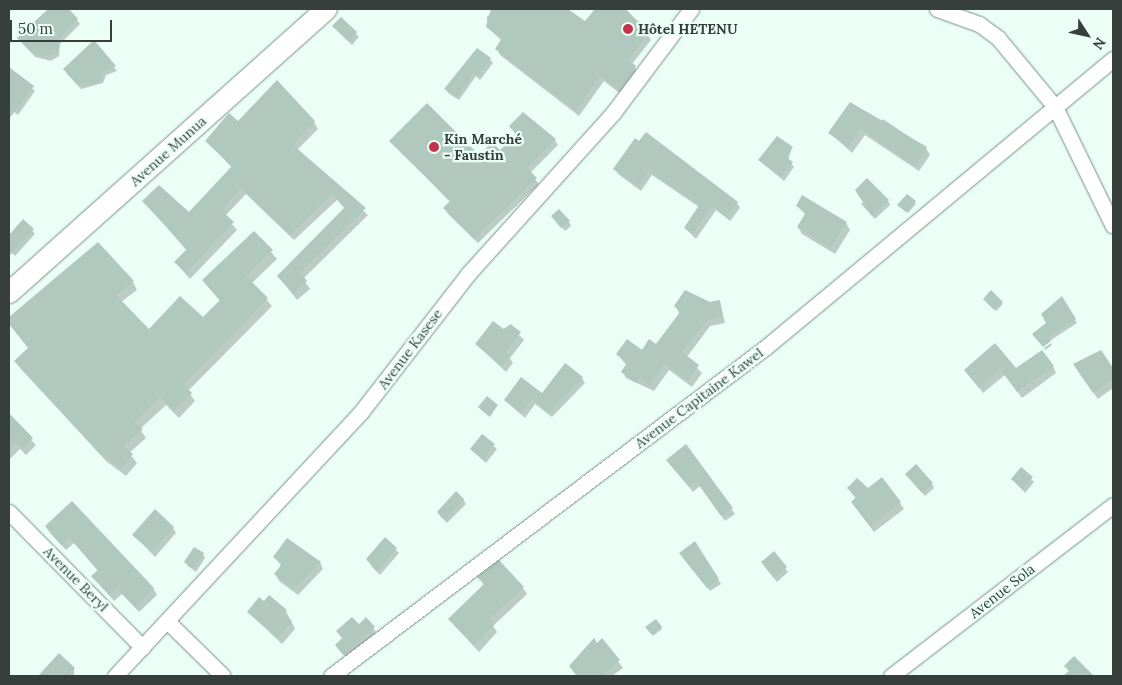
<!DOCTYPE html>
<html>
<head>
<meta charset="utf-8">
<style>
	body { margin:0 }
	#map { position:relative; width:1122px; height:685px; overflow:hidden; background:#ebfff6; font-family:Lora,serif }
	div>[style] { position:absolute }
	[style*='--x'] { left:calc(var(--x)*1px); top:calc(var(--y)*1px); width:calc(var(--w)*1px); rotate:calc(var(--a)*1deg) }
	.shadow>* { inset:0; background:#0003 }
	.building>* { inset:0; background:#b0c8bd }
	.roads { filter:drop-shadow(0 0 1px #7a9087) drop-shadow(0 0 1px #7a9087) }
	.street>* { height:15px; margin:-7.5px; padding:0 7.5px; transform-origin:7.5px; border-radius:7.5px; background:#fff }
	.secondary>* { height:21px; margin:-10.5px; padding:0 10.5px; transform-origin:10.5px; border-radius:10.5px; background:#fff }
	.dots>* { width:14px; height:14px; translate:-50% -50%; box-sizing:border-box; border:2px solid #ebfff6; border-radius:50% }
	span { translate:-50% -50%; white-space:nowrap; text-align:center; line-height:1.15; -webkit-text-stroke:4.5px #ebfff6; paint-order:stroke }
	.poi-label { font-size:14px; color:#363f3b; font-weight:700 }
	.left { translate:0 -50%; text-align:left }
	.street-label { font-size:14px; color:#363f3b }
	.frame { position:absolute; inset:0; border:10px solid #363f3b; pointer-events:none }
	.north { position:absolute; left:1062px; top:10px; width:50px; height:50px; -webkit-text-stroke:4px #ebfff6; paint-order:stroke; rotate:125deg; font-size:14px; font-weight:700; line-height:20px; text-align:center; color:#363f3b }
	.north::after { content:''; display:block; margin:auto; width:18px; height:22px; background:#363f3b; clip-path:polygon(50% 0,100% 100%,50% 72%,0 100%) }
	.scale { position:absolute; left:10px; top:20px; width:102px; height:22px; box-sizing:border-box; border:2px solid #363f3b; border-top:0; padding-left:6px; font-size:15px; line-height:18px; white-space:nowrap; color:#363f3b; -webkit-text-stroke:4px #ebfff6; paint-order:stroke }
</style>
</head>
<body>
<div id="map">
	<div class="shadow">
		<div style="clip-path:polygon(51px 9px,68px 9px,80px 24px,60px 44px,59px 56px,51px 61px,35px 57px,18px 38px)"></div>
		<div style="clip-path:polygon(495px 9px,566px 9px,585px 23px,597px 9px,619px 9px,640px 22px,651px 40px,632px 64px,638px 72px,622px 95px,604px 81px,579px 116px,500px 55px,497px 49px,502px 41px,487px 27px,487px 17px)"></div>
		<div style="clip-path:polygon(341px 19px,359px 37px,352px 45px,334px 27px)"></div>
		<div style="clip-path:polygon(94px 42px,117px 71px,106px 75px,103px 83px,81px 89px,67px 74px)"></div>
		<div style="clip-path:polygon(490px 59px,493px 63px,480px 80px,476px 76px,459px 100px,448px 93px,446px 89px,457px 73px)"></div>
		<div style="clip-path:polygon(9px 68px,35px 91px,18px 115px,9px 108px)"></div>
		<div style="clip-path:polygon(883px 119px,926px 148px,930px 155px,919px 171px,865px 135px,852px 153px,830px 133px,879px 124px)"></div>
		<div style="clip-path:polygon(238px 122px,314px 122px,318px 129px,297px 150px,368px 215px,303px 279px,310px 289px,297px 300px,279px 276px,345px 209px,337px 200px,294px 240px,246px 194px,225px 216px,237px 230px,190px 279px,176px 263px,187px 251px,144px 201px,189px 213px,232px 168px,207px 141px)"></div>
		<div style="clip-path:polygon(510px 127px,555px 140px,558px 145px,530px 173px,539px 184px,478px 243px,448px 214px,445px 209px,451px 203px,391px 141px,479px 157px,500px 152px,517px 135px)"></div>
		<div style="clip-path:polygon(635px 140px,737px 203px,740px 208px,730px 221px,716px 210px,696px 239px,685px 228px,699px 207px,652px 175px,641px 191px,618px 174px,615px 169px)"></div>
		<div style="clip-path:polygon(792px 148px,788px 160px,794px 167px,784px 181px,760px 161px)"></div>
		<div style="clip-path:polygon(908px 195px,916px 204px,908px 213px,900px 207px)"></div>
		<div style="clip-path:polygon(865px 201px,888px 201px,890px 205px,875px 219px,861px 204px)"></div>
		<div style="clip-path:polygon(797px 206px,846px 223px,850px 230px,835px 254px,802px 234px,798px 227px,806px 215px)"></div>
		<div style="clip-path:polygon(23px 220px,35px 234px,15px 256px,9px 250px,9px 237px)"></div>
		<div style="clip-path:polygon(555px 220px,569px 222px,571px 226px,565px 231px)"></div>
		<div style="clip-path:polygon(254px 232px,277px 259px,252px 283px,272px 306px,188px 391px,195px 401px,179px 418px,166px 405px,140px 429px,146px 438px,129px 453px,137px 463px,126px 476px,106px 461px,21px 369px,16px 361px,29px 349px,9px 318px,98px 244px,133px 282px,137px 290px,121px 302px,149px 331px,203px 319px,221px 302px,203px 281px)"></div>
		<div style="clip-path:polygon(1061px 298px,1077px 323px,1042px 346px,1048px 324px)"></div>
		<div style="clip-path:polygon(985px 300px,1002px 303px,1002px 305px,996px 311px)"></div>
		<div style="clip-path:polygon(720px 301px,725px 323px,710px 326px,687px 357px,702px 373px,692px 387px,669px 370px,654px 391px,626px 378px,623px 372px,627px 366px,618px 355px,656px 346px,680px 314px,675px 306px)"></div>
		<div style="clip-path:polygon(510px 325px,524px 340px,510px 358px,513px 363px,506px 372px,476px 344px)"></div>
		<div style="clip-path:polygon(1051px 343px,1052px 345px,1045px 350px,1044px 348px)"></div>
		<div style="clip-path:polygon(995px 345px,1016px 370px,1053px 366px,1056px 373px,1022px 398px,1005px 375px,983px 393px,966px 370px)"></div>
		<div style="clip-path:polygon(1101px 352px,1113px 370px,1113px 388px,1098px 399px,1078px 371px)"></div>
		<div style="clip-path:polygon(582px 378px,585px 383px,552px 417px,535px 404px,525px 418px,505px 400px,542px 395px)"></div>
		<div style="clip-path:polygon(497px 406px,490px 417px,480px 409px)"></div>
		<div style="clip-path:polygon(9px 416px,36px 445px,26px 455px,20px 449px,10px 459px)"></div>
		<div style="clip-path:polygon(482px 436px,497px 449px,486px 463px,471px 449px)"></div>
		<div style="clip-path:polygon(686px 446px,735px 514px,725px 521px,700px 486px,693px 492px,668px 461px)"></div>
		<div style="clip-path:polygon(1022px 469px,1034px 482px,1025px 493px,1012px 479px)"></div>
		<div style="clip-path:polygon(906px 474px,932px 484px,934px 488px,925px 496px)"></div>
		<div style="clip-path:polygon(848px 488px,868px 490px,900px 503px,904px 509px,874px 532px,856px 508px,852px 502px,856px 499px)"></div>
		<div style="clip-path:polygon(463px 499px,466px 504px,447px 523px,440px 516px,438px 512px)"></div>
		<div style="clip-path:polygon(72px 503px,153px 588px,157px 595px,139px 612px,122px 594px,114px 601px,93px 577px,98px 571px,74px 543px,66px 550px,50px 533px,46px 526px)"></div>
		<div style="clip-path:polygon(173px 528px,176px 533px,155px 557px,134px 535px)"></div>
		<div style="clip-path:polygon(385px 539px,399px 553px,380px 575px,370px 564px)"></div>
		<div style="clip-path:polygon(695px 543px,721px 584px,710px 591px,683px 558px)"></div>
		<div style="clip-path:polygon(774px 553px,788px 572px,777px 582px,765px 567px)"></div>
		<div style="clip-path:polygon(203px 554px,205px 558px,196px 572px,188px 566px,185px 562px)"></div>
		<div style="clip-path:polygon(275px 557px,320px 562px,323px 569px,298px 595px,279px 581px,275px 574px,281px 566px)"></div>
		<div style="clip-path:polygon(479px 577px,523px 588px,527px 594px,493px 626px,497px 632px,479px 652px,450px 620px,484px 585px)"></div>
		<div style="clip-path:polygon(264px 602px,286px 611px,295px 629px,282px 644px,248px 612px)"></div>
		<div style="clip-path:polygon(366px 619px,376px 632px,347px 658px,339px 649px)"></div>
		<div style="clip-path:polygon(656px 621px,662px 629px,653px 636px,647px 627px)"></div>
		<div style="clip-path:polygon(602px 640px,623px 668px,612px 676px,577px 676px,570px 666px)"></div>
		<div style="clip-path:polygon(59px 655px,74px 669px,74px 676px,46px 676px)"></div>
	</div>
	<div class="building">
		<div style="clip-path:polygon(48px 9px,69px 9px,78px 19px,59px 39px,58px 52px,43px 57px,32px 53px,17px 38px)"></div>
		<div style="clip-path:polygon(491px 9px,568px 9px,585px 21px,595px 9px,626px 9px,648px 33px,628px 60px,636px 66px,619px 90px,600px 76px,576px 111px,495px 49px,502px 38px,486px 27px)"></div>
		<div style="clip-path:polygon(341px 17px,357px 32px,349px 42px,332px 26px)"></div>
		<div style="clip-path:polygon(94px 40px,116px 66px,104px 71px,99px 83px,78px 85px,63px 69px)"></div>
		<div style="clip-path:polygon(477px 48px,491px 58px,478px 76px,473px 73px,457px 97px,444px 89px)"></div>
		<div style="clip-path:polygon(9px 67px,34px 86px,9px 119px)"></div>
		<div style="clip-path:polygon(277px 80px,315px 121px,293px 145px,366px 208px,300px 272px,307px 281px,293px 294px,277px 276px,345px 207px,332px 194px,290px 235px,241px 188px,221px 210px,234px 222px,186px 273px,174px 262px,187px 249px,142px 201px,159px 185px,189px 212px,232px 166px,205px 141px,229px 113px,238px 121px)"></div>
		<div style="clip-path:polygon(850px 102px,927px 147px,915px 166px,861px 129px,848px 147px,828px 133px)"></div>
		<div style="clip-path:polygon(427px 103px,479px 155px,492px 142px,500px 150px,516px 134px,509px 126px,523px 112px,556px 139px,527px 168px,537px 178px,474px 239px,443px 208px,450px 201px,389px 141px)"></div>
		<div style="clip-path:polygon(646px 132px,738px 202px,727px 217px,712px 206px,693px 234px,684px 228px,699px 205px,649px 171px,638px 186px,613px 169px,635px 138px,639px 141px)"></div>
		<div style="clip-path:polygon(777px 136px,793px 147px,786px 157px,793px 162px,781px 177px,758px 160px)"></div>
		<div style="clip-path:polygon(867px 178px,889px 200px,872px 216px,855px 190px)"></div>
		<div style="clip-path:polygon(907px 194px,916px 201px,906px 212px,897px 205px)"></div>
		<div style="clip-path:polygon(802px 195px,847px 222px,831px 248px,797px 227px,806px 212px,796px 206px)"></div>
		<div style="clip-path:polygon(559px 209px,570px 221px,561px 228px,551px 216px)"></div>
		<div style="clip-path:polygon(23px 219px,34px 229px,9px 256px,9px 235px)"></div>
		<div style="clip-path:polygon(254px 231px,273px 250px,246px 276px,268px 298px,183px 384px,192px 393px,174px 411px,160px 397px,134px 423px,143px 429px,123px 446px,133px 454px,121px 469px,100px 453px,14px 361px,28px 348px,9px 324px,9px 317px,98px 242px,134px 281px,116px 295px,149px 329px,180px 296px,203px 317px,220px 300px,202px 280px)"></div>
		<div style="clip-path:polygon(685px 290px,710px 302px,720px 300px,722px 317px,707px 320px,682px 352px,699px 365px,688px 381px,665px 364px,650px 385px,640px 378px,636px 383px,621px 372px,627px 363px,616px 354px,627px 339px,642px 350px,649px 339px,656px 344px,680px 312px,674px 306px)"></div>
		<div style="clip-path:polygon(991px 290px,1003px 302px,994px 310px,983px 299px)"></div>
		<div style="clip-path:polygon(1062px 296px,1076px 319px,1048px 337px,1051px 341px,1043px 347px,1032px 334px,1046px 323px,1041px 314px)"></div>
		<div style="clip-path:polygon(493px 321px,505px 330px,510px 324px,521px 332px,506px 352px,510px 356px,502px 366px,475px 344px)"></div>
		<div style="clip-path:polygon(995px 343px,1016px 368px,1042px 350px,1054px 366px,1017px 392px,1000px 369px,979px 388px,964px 370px)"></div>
		<div style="clip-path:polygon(1101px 350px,1113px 368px,1113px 379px,1093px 393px,1073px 364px)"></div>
		<div style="clip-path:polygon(565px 363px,583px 377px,549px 413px,532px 399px,521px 414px,504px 400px,521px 377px,542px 393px)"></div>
		<div style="clip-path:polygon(487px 396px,498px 405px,489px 416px,478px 407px)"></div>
		<div style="clip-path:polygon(9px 413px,33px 438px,22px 449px,16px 443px,9px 450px)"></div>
		<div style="clip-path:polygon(482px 434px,495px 444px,483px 460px,470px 449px)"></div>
		<div style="clip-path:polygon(686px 444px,733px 508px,721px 516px,696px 481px,689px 487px,666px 460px)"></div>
		<div style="clip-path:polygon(916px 464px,933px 483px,922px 493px,905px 474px)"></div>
		<div style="clip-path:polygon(1021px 467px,1033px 477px,1022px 489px,1011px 479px)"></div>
		<div style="clip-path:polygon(882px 477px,901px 502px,870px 526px,851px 502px,856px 497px,847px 488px,857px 478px,868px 488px)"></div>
		<div style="clip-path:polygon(456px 491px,464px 499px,445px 520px,437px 512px)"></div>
		<div style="clip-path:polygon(72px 501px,154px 588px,135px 607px,117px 588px,110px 596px,91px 576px,98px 570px,69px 537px,61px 545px,45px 526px)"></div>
		<div style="clip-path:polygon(155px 509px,174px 527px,152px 552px,132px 535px)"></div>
		<div style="clip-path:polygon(385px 537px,397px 548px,377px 572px,366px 559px)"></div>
		<div style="clip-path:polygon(287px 538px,321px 562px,294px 589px,274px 574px,282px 564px,273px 557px)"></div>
		<div style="clip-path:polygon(695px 541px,719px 579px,707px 588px,679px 553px)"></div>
		<div style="clip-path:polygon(194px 547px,204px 553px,193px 569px,184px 562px)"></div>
		<div style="clip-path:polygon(774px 551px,787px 567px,774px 578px,761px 562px)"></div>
		<div style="clip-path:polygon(499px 560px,524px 587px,489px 619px,494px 625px,474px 646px,448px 619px,484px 584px,477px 577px)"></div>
		<div style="clip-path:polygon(269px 595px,287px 610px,283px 614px,292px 621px,278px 638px,247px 612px,259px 597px,264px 601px)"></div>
		<div style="clip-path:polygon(352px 617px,359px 624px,366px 617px,375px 627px,343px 655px,335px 645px,342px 638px,336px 631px)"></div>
		<div style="clip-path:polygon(656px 619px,662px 627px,652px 635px,645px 627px)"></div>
		<div style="clip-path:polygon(594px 638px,597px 643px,602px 638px,620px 660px,601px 676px,577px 676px,569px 666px)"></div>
		<div style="clip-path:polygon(59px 653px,75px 668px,68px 676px,38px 676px)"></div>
		<div style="clip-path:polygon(1074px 656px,1094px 676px,1063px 676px,1069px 671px,1064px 666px)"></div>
	</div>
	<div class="roads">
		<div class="street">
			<div style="--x:937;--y:9;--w:45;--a:19.7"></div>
			<div style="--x:979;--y:24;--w:24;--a:36"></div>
			<div style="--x:998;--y:38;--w:89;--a:50.4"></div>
			<div style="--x:1055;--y:107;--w:132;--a:64"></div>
			<div style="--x:9;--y:512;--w:190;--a:45.4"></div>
			<div style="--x:167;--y:621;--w:78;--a:44.5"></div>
			<div style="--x:115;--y:676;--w:361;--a:-47"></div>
			<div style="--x:361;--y:412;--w:175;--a:-52.2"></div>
			<div style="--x:468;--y:274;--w:217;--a:-48"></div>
			<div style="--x:613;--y:113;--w:130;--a:-53.1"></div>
			<div style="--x:331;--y:676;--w:545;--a:-37.1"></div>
			<div style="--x:766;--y:347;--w:451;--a:-39.7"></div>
			<div style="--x:891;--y:676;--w:280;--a:-37.6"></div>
		</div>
		<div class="secondary">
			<div style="--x:9;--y:292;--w:425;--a:-41.8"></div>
		</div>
	</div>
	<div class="dots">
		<div style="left:628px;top:29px;background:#c33349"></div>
		<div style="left:434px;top:147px;background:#c33349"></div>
	</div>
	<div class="poi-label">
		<span class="left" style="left:638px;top:29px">Hôtel HETENU</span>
		<span class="left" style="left:444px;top:147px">Kin Marché<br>- Faustin</span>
	</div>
	<div class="street-label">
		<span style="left:168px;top:151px;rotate:-42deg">Avenue Munua</span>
		<span style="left:410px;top:349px;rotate:-53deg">Avenue Kasese</span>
		<span style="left:699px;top:398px;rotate:-37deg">Avenue Capitaine Kawel</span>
		<span style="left:76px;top:579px;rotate:45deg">Avenue Beryl</span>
		<span style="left:1002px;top:591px;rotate:-38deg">Avenue Sola</span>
	</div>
	<div class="frame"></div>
	<div class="north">N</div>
	<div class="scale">50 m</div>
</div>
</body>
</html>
